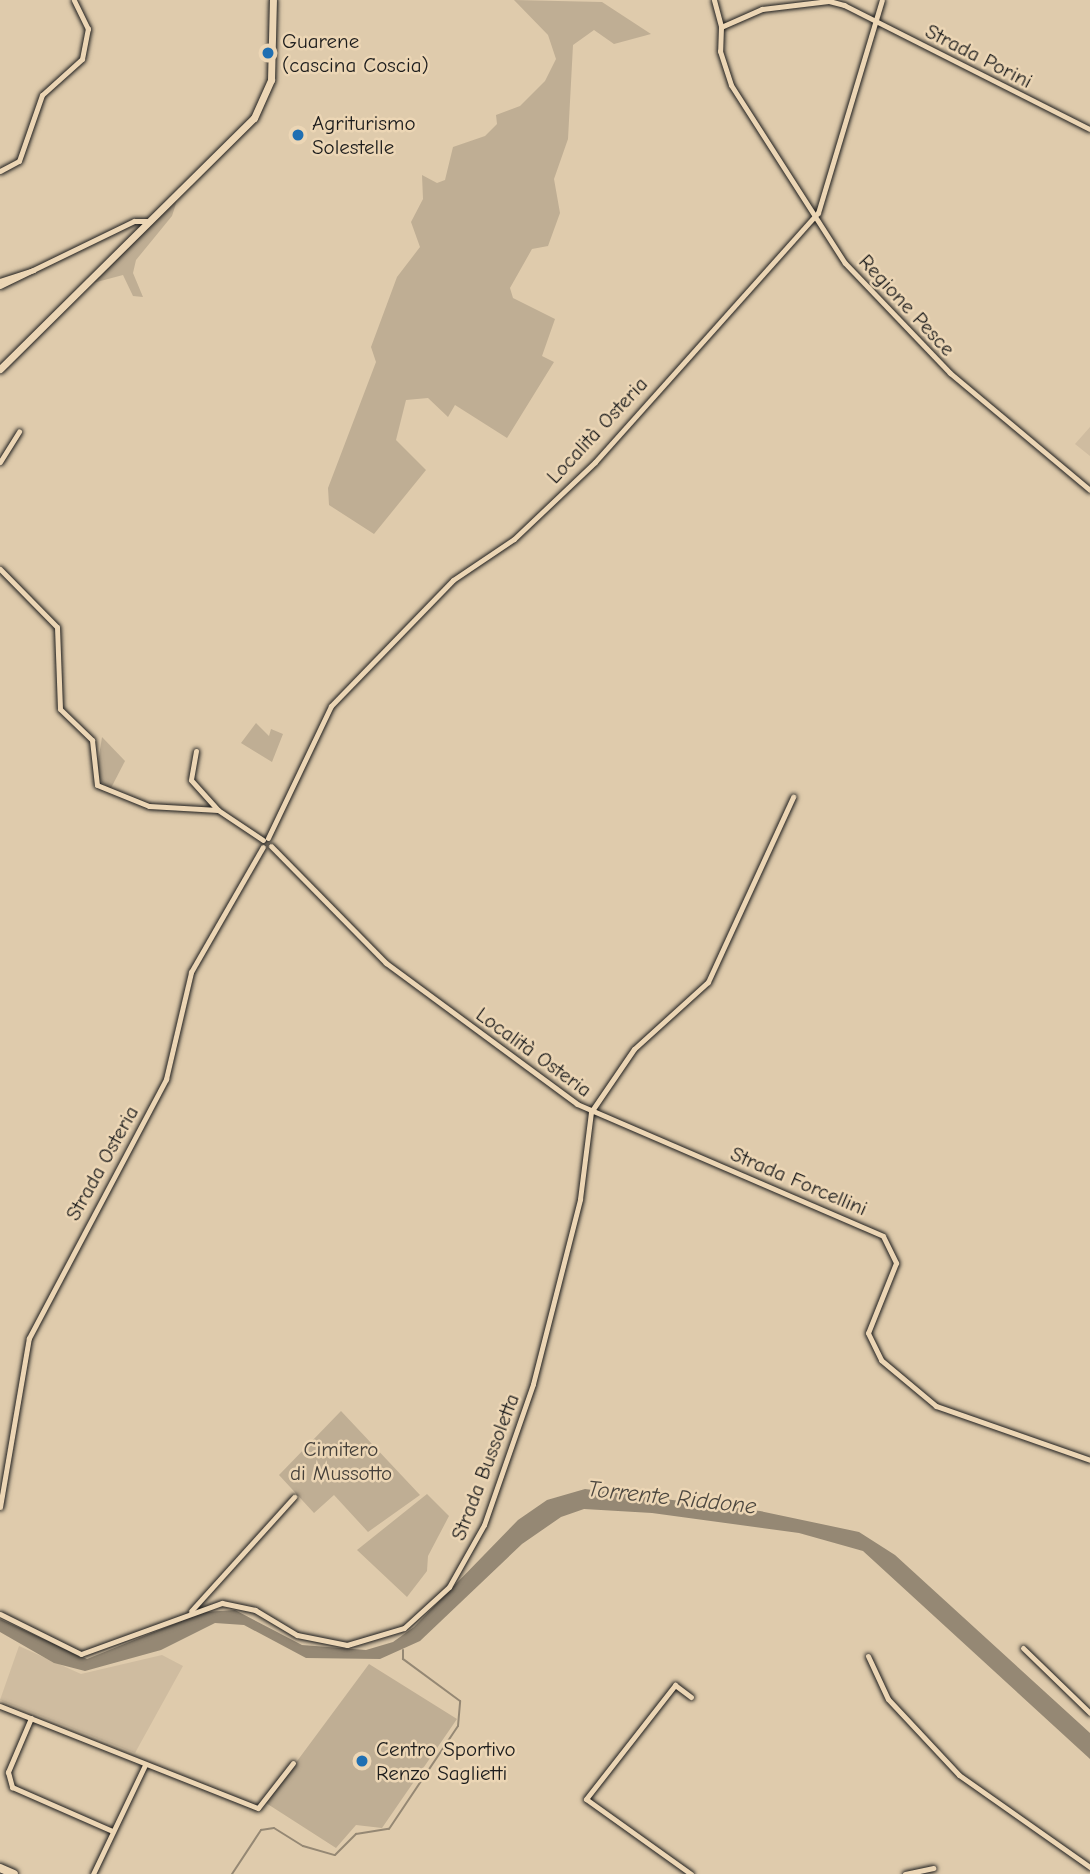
<!DOCTYPE html>
<html>
<head>
<meta charset="utf-8">
<style>
	body { margin:0 }
	#map { position:relative; width:1090px; height:1874px; overflow:hidden; background:#dfcbac; font-family:"Comic Neue",sans-serif }
	div>[style] { position:absolute }
	[style*='--x'] { left:calc(var(--x)*1px); top:calc(var(--y)*1px); width:calc(var(--w)*1px); rotate:calc(var(--a)*1deg) }
	.built>* { inset:0; background:#cfbca0 }
	.green>* { inset:0; background:#bfae94 }
	.water>* { inset:0; background:#958874 }
	.stream>* { height:2px; margin:-1px; padding:0 1px; transform-origin:1px; border-radius:1px; background:#958874 }
	.roads { filter:drop-shadow(0 0 2px #1c1c1c) drop-shadow(0 0 2px #1c1c1c) }
	.minor>* { height:5px; margin:-2.5px; padding:0 2.5px; transform-origin:2.5px; border-radius:2.5px; background:#ecd6b5 }
	.secondary>* { height:7px; margin:-3.5px; padding:0 3.5px; transform-origin:3.5px; border-radius:3.5px; background:#ecd6b5 }
	.primary>* { height:8px; margin:-4px; padding:0 4px; transform-origin:4px; border-radius:4px; background:#ecd6b5 }
	.dots>* { width:19px; height:19px; translate:-50% -50%; box-sizing:border-box; border:4px solid #ecd6b5; border-radius:50% }
	span { translate:-50% -50%; white-space:nowrap; text-align:center; line-height:1.15; -webkit-text-stroke:5px #ecd6b5; paint-order:stroke }
	.poi-label { font-size:21px; color:#1c1c1c }
	.left { translate:0 -50%; text-align:left }
	.street-label { font-size:21px; color:#1c1c1c }
	.park-label { font-size:21px; color:#45403a }
	.water-label { font-size:23px; color:#4c473f; font-style:italic }
</style>
</head>
<body>
<div id="map">
	<div class="built">
		<div style="clip-path:polygon(1090px 427px,1090px 456px,1075px 444px)"></div>
		<div style="clip-path:polygon(19px 1646px,81px 1674px,162px 1655px,183px 1666px,135px 1753px,0 1700px)"></div>
	</div>
	<div class="green">
		<div style="clip-path:polygon(514px 0,602px 2px,651px 34px,614px 44px,594px 30px,573px 45px,568px 139px,554px 179px,560px 213px,548px 246px,532px 249px,510px 288px,513px 298px,555px 319px,542px 356px,554px 362px,507px 438px,455px 405px,448px 417px,428px 398px,406px 400px,396px 440px,426px 470px,374px 534px,329px 505px,328px 488px,376px 362px,371px 347px,397px 277px,420px 247px,411px 222px,423px 199px,422px 175px,437px 183px,445px 180px,453px 147px,485px 136px,497px 124px,496px 115px,520px 106px,545px 81px,556px 59px,548px 35px)"></div>
		<div style="clip-path:polygon(178px 197px,172px 216px,136px 260px,133px 273px,143px 297px,133px 296px,123px 275px,93px 283px)"></div>
		<div style="clip-path:polygon(256px 723px,269px 736px,271px 729px,283px 734px,272px 762px,241px 743px)"></div>
		<div style="clip-path:polygon(102px 737px,125px 761px,110px 790px,96px 776px)"></div>
		<div style="clip-path:polygon(341px 1411px,420px 1495px,368px 1532px,334px 1495px,314px 1513px,279px 1475px)"></div>
		<div style="clip-path:polygon(427px 1494px,449px 1516px,428px 1556px,427px 1571px,407px 1597px,357px 1550px)"></div>
		<div style="clip-path:polygon(369px 1664px,457px 1719px,382px 1828px,356px 1825px,336px 1848px,266px 1803px)"></div>
	</div>
	<div class="water">
		<div style="clip-path:polygon(585px 1489px,760px 1511px,859px 1532px,895px 1555px,1090px 1733px,1090px 1759px,863px 1551px,799px 1533px,652px 1513px,584px 1509px,561px 1517px,522px 1544px,420px 1641px,380px 1659px,306px 1658px,244px 1625px,215px 1623px,161px 1650px,85px 1671px,54px 1663px,0 1632px,0 1619px,87px 1659px,204px 1612px,235px 1610px,302px 1645px,366px 1650px,393px 1642px,414px 1627px,518px 1520px,547px 1500px)"></div>
	</div>
	<div class="stream">
		<div style="--x:232;--y:1874;--w:53;--a:-56.6"></div>
		<div style="--x:261;--y:1830;--w:13;--a:-9"></div>
		<div style="--x:274;--y:1828;--w:34;--a:32"></div>
		<div style="--x:303;--y:1846;--w:33;--a:16"></div>
		<div style="--x:335;--y:1855;--w:30;--a:-45"></div>
		<div style="--x:356;--y:1834;--w:33;--a:-9"></div>
		<div style="--x:389;--y:1829;--w:124;--a:-56.2"></div>
		<div style="--x:458;--y:1726;--w:25;--a:-85"></div>
		<div style="--x:460;--y:1701;--w:71;--a:-143.6"></div>
		<div style="--x:403;--y:1659;--w:9;--a:-90"></div>
	</div>
	<div class="roads">
		<div class="minor">
			<div style="--x:714;--y:0;--w:28;--a:75"></div>
			<div style="--x:721;--y:27;--w:24;--a:92"></div>
			<div style="--x:720;--y:51;--w:36;--a:72"></div>
			<div style="--x:731;--y:85;--w:211;--a:57.4"></div>
			<div style="--x:845;--y:263;--w:152;--a:46.3"></div>
			<div style="--x:950;--y:373;--w:182;--a:39.9"></div>
			<div style="--x:721;--y:27;--w:45;--a:-23.7"></div>
			<div style="--x:762;--y:9;--w:67;--a:-6.8"></div>
			<div style="--x:829;--y:1;--w:16;--a:15"></div>
			<div style="--x:844;--y:5;--w:275;--a:26.8"></div>
			<div style="--x:0;--y:171;--w:21;--a:-28"></div>
			<div style="--x:19;--y:161;--w:70;--a:-70.8"></div>
			<div style="--x:42;--y:95;--w:54;--a:-42"></div>
			<div style="--x:82;--y:59;--w:31;--a:-79"></div>
			<div style="--x:88;--y:29;--w:32;--a:-116"></div>
			<div style="--x:0;--y:281;--w:35;--a:-18"></div>
			<div style="--x:0;--y:286;--w:149;--a:-25.9"></div>
			<div style="--x:134;--y:221;--w:16;--a:0"></div>
			<div style="--x:0;--y:462;--w:36;--a:-58"></div>
			<div style="--x:0;--y:569;--w:81;--a:45.5"></div>
			<div style="--x:57;--y:627;--w:82;--a:87.9"></div>
			<div style="--x:60;--y:709;--w:45;--a:44.1"></div>
			<div style="--x:92;--y:740;--w:45;--a:83.7"></div>
			<div style="--x:97;--y:785;--w:56;--a:22"></div>
			<div style="--x:149;--y:806;--w:69;--a:3.3"></div>
			<div style="--x:218;--y:810;--w:54;--a:33.7"></div>
			<div style="--x:196;--y:751;--w:29;--a:100"></div>
			<div style="--x:191;--y:780;--w:40;--a:48"></div>
			<div style="--x:268;--y:838;--w:146;--a:-64.5"></div>
			<div style="--x:331;--y:706;--w:175;--a:-45.9"></div>
			<div style="--x:453;--y:580;--w:73;--a:-33.9"></div>
			<div style="--x:514;--y:539;--w:112;--a:-43.5"></div>
			<div style="--x:595;--y:462;--w:334;--a:-48.2"></div>
			<div style="--x:818;--y:213;--w:222;--a:-73.3"></div>
			<div style="--x:271;--y:846;--w:164;--a:45.5"></div>
			<div style="--x:386;--y:963;--w:237;--a:36.4"></div>
			<div style="--x:577;--y:1104;--w:333;--a:23.3"></div>
			<div style="--x:883;--y:1236;--w:30;--a:64"></div>
			<div style="--x:896;--y:1263;--w:75;--a:111.8"></div>
			<div style="--x:868;--y:1333;--w:30;--a:64"></div>
			<div style="--x:881;--y:1360;--w:72;--a:39.9"></div>
			<div style="--x:936;--y:1406;--w:163;--a:19.3"></div>
			<div style="--x:0;--y:1507;--w:171;--a:-80.3"></div>
			<div style="--x:29;--y:1338;--w:293;--a:-62.1"></div>
			<div style="--x:166;--y:1079;--w:110;--a:-76.8"></div>
			<div style="--x:191;--y:972;--w:144;--a:-60.1"></div>
			<div style="--x:191;--y:1611;--w:154;--a:-47.9"></div>
			<div style="--x:0;--y:1614;--w:90;--a:26.3"></div>
			<div style="--x:81;--y:1654;--w:150;--a:-19.9"></div>
			<div style="--x:222;--y:1603;--w:34;--a:12"></div>
			<div style="--x:255;--y:1610;--w:49;--a:30.8"></div>
			<div style="--x:297;--y:1635;--w:51;--a:11.3"></div>
			<div style="--x:347;--y:1645;--w:59;--a:-16.6"></div>
			<div style="--x:404;--y:1628;--w:61;--a:-42.3"></div>
			<div style="--x:449;--y:1587;--w:71;--a:-60.6"></div>
			<div style="--x:484;--y:1525;--w:149;--a:-70.8"></div>
			<div style="--x:533;--y:1384;--w:191;--a:-75.7"></div>
			<div style="--x:580;--y:1199;--w:88;--a:-82.8"></div>
			<div style="--x:591;--y:1112;--w:76;--a:-55.7"></div>
			<div style="--x:634;--y:1049;--w:100;--a:-42.2"></div>
			<div style="--x:708;--y:982;--w:204;--a:-65.3"></div>
			<div style="--x:1023;--y:1648;--w:93;--a:44.1"></div>
			<div style="--x:868;--y:1656;--w:47;--a:65.1"></div>
			<div style="--x:888;--y:1699;--w:104;--a:46.9"></div>
			<div style="--x:959;--y:1775;--w:160;--a:35.1"></div>
			<div style="--x:0;--y:1706;--w:277;--a:21.6"></div>
			<div style="--x:258;--y:1808;--w:57;--a:-52.1"></div>
			<div style="--x:31;--y:1718;--w:59;--a:113.1"></div>
			<div style="--x:8;--y:1772;--w:16;--a:75"></div>
			<div style="--x:12;--y:1787;--w:109;--a:23.7"></div>
			<div style="--x:93;--y:1874;--w:121;--a:-64.5"></div>
			<div style="--x:691;--y:1874;--w:129;--a:-144.5"></div>
			<div style="--x:586;--y:1799;--w:145;--a:-52"></div>
			<div style="--x:675;--y:1685;--w:20;--a:37"></div>
			<div style="--x:905;--y:1874;--w:29;--a:-12"></div>
		</div>
		<div class="secondary">
			<div style="--x:0;--y:369;--w:357;--a:-44.7"></div>
			<div style="--x:254;--y:118;--w:42;--a:-65.9"></div>
			<div style="--x:271;--y:80;--w:80;--a:-88.6"></div>
		</div>
		<div class="primary">
			<div style="--x:0;--y:1868;--w:15;--a:23"></div>
		</div>
	</div>
	<div class="dots">
		<div style="left:268px;top:53px;background:#1f6fb2"></div>
		<div style="left:298px;top:135px;background:#1f6fb2"></div>
		<div style="left:362px;top:1761px;background:#1f6fb2"></div>
	</div>
	<div class="poi-label">
		<span class="left" style="left:282px;top:53px">Guarene<br>(cascina Coscia)</span>
		<span class="left" style="left:312px;top:135px">Agriturismo<br>Solestelle</span>
		<span class="left" style="left:376px;top:1761px">Centro Sportivo<br>Renzo Saglietti</span>
	</div>
	<div class="street-label">
		<span style="left:979px;top:56px;rotate:27deg">Strada Porini</span>
		<span style="left:907px;top:305px;rotate:47deg">Regione Pesce</span>
		<span style="left:597px;top:430px;rotate:-47deg">Località Osteria</span>
		<span style="left:534px;top:1052px;rotate:36deg">Località Osteria</span>
		<span style="left:102px;top:1163px;rotate:-61deg">Strada Osteria</span>
		<span style="left:799px;top:1181px;rotate:23deg">Strada Forcellini</span>
		<span style="left:485px;top:1467px;rotate:-69deg">Strada Bussoletta</span>
	</div>
	<div class="park-label">
		<span style="left:341px;top:1461px">Cimitero<br>di Mussotto</span>
	</div>
	<div class="water-label">
		<span style="left:672px;top:1498px;rotate:6deg">Torrente Riddone</span>
	</div>
</div>
</body>
</html>
